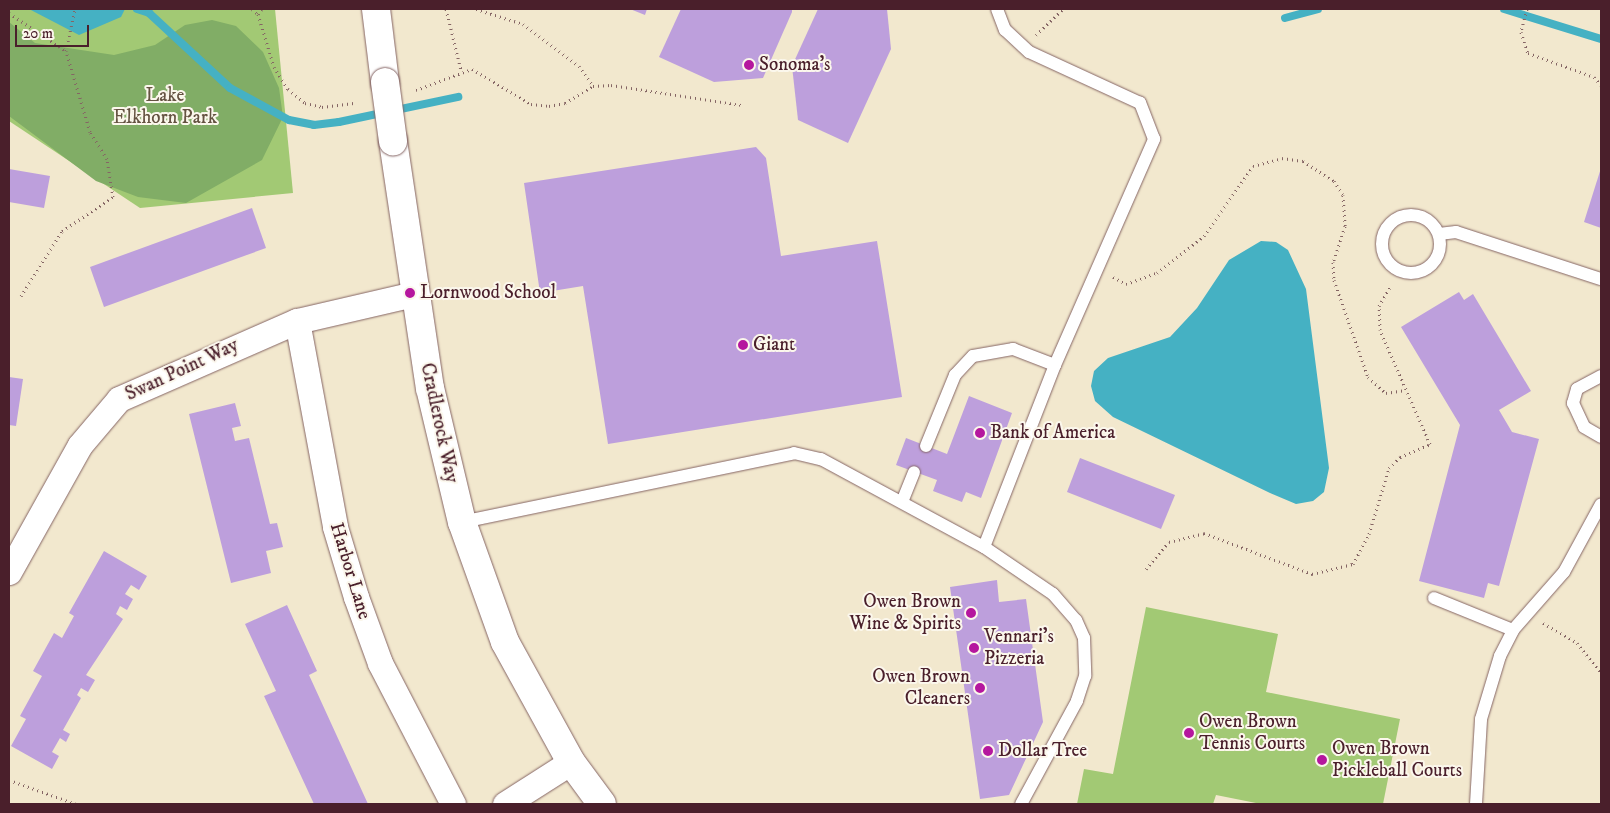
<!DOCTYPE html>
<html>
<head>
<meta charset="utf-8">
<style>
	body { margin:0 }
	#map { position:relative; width:1610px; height:813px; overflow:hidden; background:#f2e8ce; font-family:"IM FELL DW Pica",serif }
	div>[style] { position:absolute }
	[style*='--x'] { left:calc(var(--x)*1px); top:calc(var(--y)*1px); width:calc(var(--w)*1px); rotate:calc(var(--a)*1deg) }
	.green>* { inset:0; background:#a2c974 }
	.forest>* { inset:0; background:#81ad66 }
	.water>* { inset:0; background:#45b1c3 }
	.stream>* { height:8px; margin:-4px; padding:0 4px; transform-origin:4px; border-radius:4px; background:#45b1c3 }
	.building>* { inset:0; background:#bd9fdc }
	.path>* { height:3px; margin-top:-1.5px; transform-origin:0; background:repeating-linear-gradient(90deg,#856564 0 1px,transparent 0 5px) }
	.roads { filter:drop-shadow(0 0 1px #856564) drop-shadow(0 0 1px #856564) }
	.service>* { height:12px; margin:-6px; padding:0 6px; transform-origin:6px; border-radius:6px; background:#fff }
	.service>.ring { margin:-6px; padding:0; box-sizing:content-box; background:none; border:12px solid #fff; border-radius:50% }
	.minor>* { height:25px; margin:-12.5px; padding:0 12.5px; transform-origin:12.5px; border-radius:12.5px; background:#fff }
	.tertiary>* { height:28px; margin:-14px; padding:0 14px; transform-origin:14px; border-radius:14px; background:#fff }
	.bridges { filter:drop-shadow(0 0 1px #856564) drop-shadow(0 0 1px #856564) }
	.tertiary-bridge>* { height:28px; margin:-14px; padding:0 14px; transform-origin:14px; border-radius:14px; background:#fff }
	.dots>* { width:14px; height:14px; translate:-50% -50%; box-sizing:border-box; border:2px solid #fbf7ec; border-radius:50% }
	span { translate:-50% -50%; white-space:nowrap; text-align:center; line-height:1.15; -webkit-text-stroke:4px #fbf7ec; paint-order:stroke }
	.poi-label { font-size:19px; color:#4a1f2b }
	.left { translate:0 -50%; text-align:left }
	.right { translate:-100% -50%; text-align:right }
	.park-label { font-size:19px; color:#645241 }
	.street-label { font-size:19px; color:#4a1f2b }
	.frame { position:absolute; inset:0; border:10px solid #4a1f2b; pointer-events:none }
	.scale { position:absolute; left:15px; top:25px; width:74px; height:22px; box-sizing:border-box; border:2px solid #4a1f2b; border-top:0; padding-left:6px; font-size:15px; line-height:18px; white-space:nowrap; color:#4a1f2b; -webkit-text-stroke:4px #fbf7ec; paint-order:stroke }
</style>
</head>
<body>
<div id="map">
	<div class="green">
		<div style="clip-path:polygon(9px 9px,275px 9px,293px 193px,140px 208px,9px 121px)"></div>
		<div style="clip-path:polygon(1146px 607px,1278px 634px,1266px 692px,1400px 719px,1383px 804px,1261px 804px,1216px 795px,1213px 804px,1077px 804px,1084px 769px,1113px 774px)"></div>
	</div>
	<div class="forest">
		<div style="clip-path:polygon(212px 20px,236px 26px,263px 52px,279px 88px,283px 117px,262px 160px,186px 203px,138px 197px,96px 181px,9px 116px,9px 22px,35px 43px,114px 55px,155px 45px,185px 25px)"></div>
	</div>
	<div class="water">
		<div style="clip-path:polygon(29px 9px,125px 9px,121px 17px,79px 35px)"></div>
		<div style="clip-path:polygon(1261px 241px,1276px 242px,1288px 250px,1306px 289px,1329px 468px,1324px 492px,1313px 501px,1296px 504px,1270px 493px,1113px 417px,1095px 401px,1091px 386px,1094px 371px,1108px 358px,1170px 337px,1197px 308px,1229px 260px)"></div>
	</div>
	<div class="stream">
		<div style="--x:137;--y:9;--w:13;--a:18"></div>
		<div style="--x:149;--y:13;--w:110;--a:42.8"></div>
		<div style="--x:230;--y:88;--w:67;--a:28.5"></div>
		<div style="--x:289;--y:120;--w:25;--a:11"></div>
		<div style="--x:314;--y:125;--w:25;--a:-7"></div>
		<div style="--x:339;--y:122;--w:122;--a:-11.9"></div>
		<div style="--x:1504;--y:9;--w:102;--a:17.2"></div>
		<div style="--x:1285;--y:18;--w:34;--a:-15"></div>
	</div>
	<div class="building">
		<div style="clip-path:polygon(630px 9px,647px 9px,645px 15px)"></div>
		<div style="clip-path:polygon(681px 9px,792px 9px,792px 12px,763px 78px,714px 82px,659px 57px)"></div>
		<div style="clip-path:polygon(818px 9px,887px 9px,891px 49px,848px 143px,798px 120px,792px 66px)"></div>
		<div style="clip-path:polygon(756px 147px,766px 158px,781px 256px,877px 241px,902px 397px,608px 444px,583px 286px,540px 293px,524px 183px)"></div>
		<div style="clip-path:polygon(1601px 168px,1601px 228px,1584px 222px)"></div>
		<div style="clip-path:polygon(9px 169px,50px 176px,44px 208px,9px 202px)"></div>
		<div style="clip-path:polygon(252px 208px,266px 248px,104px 307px,90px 267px)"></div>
		<div style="clip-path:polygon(1459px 292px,1464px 300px,1473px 294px,1531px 391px,1499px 410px,1512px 432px,1539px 439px,1499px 586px,1488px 583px,1484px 598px,1419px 581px,1460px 425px,1401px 327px)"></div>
		<div style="clip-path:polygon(9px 377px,23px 379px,16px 426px,9px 425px)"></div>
		<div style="clip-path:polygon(969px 396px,1012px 413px,981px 498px,966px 492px,962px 502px,933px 491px,937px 480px,896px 465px,906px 438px,947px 454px)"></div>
		<div style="clip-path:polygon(235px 403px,241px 426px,232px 428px,235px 441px,249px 438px,270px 524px,277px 523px,283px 547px,266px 551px,271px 573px,231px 583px,189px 414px)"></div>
		<div style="clip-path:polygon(1080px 458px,1175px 495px,1161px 529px,1067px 492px)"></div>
		<div style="clip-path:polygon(104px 551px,147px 576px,139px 590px,131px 585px,125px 594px,133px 599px,127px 610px,120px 606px,116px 614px,123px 619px,86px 675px,95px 680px,88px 692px,81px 688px,77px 695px,81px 698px,63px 730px,70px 734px,66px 742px,60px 738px,52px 752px,59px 756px,52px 769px,11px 746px,26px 719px,20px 716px,42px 676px,33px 671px,54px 633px,62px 638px,74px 616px,69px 613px)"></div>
		<div style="clip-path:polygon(997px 580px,999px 602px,1026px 599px,1043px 722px,1009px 795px,980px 799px,950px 587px)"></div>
		<div style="clip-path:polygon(287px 605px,317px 671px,309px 675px,368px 804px,314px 804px,264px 696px,276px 691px,245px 624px)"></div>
	</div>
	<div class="path">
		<div style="--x:252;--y:9;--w:8;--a:40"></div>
		<div style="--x:258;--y:14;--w:55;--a:73.2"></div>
		<div style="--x:274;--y:67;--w:26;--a:58"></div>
		<div style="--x:288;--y:89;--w:22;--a:39"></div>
		<div style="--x:305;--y:103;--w:17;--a:13"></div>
		<div style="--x:322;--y:107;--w:32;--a:-7"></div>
		<div style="--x:446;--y:9;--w:63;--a:76.2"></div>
		<div style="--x:476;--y:9;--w:49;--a:17.7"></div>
		<div style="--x:523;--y:24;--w:70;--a:36.9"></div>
		<div style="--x:579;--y:66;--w:24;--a:55"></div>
		<div style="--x:1527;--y:9;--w:24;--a:105"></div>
		<div style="--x:1521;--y:32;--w:22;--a:72"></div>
		<div style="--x:1528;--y:53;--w:70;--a:20"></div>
		<div style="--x:1594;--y:77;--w:11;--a:49"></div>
		<div style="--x:9;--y:13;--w:69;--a:33.7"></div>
		<div style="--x:66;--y:51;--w:43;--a:-77.9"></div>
		<div style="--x:258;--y:14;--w:6;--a:-51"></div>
		<div style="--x:1036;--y:35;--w:37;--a:-44"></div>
		<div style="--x:416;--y:90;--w:60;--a:-20.6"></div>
		<div style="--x:472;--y:69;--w:69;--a:30.7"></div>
		<div style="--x:531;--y:104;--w:18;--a:6"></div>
		<div style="--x:549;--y:106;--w:16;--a:-11"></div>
		<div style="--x:565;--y:103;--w:33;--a:-31"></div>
		<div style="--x:593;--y:86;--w:18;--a:-3"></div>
		<div style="--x:611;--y:85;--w:133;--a:8.7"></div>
		<div style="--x:1113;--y:277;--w:15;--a:28"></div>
		<div style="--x:1126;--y:284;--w:33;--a:-20"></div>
		<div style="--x:1157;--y:273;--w:60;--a:-38.2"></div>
		<div style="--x:1204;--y:236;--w:85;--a:-55"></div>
		<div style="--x:1253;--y:166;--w:30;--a:-15"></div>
		<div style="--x:1282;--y:158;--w:21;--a:8"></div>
		<div style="--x:1303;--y:161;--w:37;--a:33"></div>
		<div style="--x:1334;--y:181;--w:17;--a:57"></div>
		<div style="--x:1343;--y:195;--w:31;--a:86"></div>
		<div style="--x:1345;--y:226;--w:38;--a:108"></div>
		<div style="--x:1333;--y:262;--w:18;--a:87"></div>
		<div style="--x:1334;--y:280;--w:103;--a:70.7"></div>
		<div style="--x:1368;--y:377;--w:24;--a:42"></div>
		<div style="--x:1386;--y:393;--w:18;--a:-9"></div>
		<div style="--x:21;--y:296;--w:77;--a:-57.8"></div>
		<div style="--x:62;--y:231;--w:61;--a:-33.7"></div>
		<div style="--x:113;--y:197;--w:38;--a:-99"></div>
		<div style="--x:107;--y:159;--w:32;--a:-122"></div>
		<div style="--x:90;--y:132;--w:84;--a:-106.5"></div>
		<div style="--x:1146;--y:569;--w:35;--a:-50"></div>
		<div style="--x:1169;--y:542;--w:36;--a:-14"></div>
		<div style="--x:1204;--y:533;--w:116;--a:20.8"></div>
		<div style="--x:1312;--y:574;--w:42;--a:-13.7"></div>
		<div style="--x:1353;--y:564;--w:34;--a:-62"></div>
		<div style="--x:1369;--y:534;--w:69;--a:-73.1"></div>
		<div style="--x:1389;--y:468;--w:16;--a:-45"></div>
		<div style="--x:1400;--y:457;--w:33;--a:-23"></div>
		<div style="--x:1430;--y:444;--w:124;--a:-113.7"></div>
		<div style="--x:1380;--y:330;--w:24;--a:-92"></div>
		<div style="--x:1379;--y:306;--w:22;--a:-60"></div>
		<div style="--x:1543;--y:623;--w:39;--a:30"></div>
		<div style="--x:1577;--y:643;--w:38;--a:51"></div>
		<div style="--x:9;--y:780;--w:71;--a:19.7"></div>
	</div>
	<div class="roads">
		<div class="service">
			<div class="ring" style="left:1382px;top:215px;width:46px;height:46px"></div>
			<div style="--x:1439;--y:234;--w:17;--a:-7"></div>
			<div style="--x:1456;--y:232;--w:152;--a:18"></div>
			<div style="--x:1601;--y:376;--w:27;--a:152"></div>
			<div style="--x:1577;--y:389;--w:15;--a:106"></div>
			<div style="--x:1573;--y:403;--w:26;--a:65"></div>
			<div style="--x:1584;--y:427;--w:20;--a:30"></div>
			<div style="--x:926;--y:446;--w:77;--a:-67.8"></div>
			<div style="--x:955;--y:375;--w:26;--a:-47"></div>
			<div style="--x:973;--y:356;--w:41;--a:-9.9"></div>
			<div style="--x:1013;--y:349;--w:45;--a:20.9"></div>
			<div style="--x:902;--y:502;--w:32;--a:-68"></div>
			<div style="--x:462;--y:522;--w:339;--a:-11.7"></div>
			<div style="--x:794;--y:453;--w:28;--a:13"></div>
			<div style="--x:821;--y:459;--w:185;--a:28.4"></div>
			<div style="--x:984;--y:547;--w:83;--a:34.3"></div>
			<div style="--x:1053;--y:594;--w:35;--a:49"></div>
			<div style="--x:1076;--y:620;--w:20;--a:66"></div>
			<div style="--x:1084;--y:638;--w:38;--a:88"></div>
			<div style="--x:1085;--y:676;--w:26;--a:108"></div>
			<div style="--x:1077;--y:701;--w:117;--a:118.5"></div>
			<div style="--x:984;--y:547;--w:195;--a:-68.7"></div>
			<div style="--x:1055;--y:365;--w:247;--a:-66.3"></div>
			<div style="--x:1154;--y:139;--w:39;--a:-111"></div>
			<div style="--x:1140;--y:103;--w:122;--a:-155.3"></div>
			<div style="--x:1029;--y:52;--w:33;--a:-137"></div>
			<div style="--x:1005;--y:30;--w:22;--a:-111"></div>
			<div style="--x:1434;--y:598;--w:85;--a:22.1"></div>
			<div style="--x:1476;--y:804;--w:85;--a:-86.6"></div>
			<div style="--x:1481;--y:719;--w:66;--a:-73.2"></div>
			<div style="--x:1500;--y:656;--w:29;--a:-63"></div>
			<div style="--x:1513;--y:630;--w:77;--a:-48.7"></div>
			<div style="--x:1564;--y:572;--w:77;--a:-61.4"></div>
		</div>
		<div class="minor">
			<div style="--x:297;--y:321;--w:209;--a:79.5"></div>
			<div style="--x:335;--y:527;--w:73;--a:73.3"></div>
			<div style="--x:356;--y:597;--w:70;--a:70"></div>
			<div style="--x:380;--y:663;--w:159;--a:62.6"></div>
			<div style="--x:9;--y:572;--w:145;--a:-60.8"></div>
			<div style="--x:80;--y:445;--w:60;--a:-49.7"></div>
			<div style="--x:119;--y:399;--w:194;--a:-23.7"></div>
			<div style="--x:297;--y:321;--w:120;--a:-13"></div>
			<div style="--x:505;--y:804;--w:78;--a:-32.5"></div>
		</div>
		<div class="tertiary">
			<div style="--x:376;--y:9;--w:74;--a:83"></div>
			<div style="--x:393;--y:141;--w:250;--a:81.5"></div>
			<div style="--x:430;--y:388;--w:138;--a:76.6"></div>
			<div style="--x:462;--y:522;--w:127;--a:70.3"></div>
			<div style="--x:505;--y:642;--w:137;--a:61.2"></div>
			<div style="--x:571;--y:762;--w:52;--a:53.6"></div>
		</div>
	</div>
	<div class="bridges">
		<div class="tertiary-bridge">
			<div style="--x:385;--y:82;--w:60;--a:82.3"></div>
		</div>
	</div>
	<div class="dots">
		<div style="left:749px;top:65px;background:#b5179e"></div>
		<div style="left:410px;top:293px;background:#b5179e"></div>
		<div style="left:743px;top:345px;background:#b5179e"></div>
		<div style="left:980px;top:433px;background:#b5179e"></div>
		<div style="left:971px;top:613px;background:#b5179e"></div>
		<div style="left:974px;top:648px;background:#b5179e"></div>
		<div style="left:980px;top:688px;background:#b5179e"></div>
		<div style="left:1189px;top:733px;background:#b5179e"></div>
		<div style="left:988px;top:751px;background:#b5179e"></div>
		<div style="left:1322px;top:760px;background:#b5179e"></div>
	</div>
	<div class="poi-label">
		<span class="left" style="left:759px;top:65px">Sonoma's</span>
		<span class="left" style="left:420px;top:293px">Lornwood School</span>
		<span class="left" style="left:753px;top:345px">Giant</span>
		<span class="left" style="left:990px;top:433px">Bank of America</span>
		<span class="right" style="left:961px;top:613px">Owen Brown<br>Wine &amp; Spirits</span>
		<span class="left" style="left:984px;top:648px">Vennari's<br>Pizzeria</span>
		<span class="right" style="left:970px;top:688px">Owen Brown<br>Cleaners</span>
		<span class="left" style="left:1199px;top:733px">Owen Brown<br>Tennis Courts</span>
		<span class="left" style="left:1332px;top:760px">Owen Brown<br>Pickleball Courts</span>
		<span class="left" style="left:998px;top:751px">Dollar Tree</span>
	</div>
	<div class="park-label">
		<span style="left:165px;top:107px">Lake<br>Elkhorn Park</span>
	</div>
	<div class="street-label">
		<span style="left:182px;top:370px;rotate:-25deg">Swan Point Way</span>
		<span style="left:439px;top:423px;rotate:78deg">Cradlerock Way</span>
		<span style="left:350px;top:571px;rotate:73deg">Harbor Lane</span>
	</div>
	<div class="frame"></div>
	<div class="scale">20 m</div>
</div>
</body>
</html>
